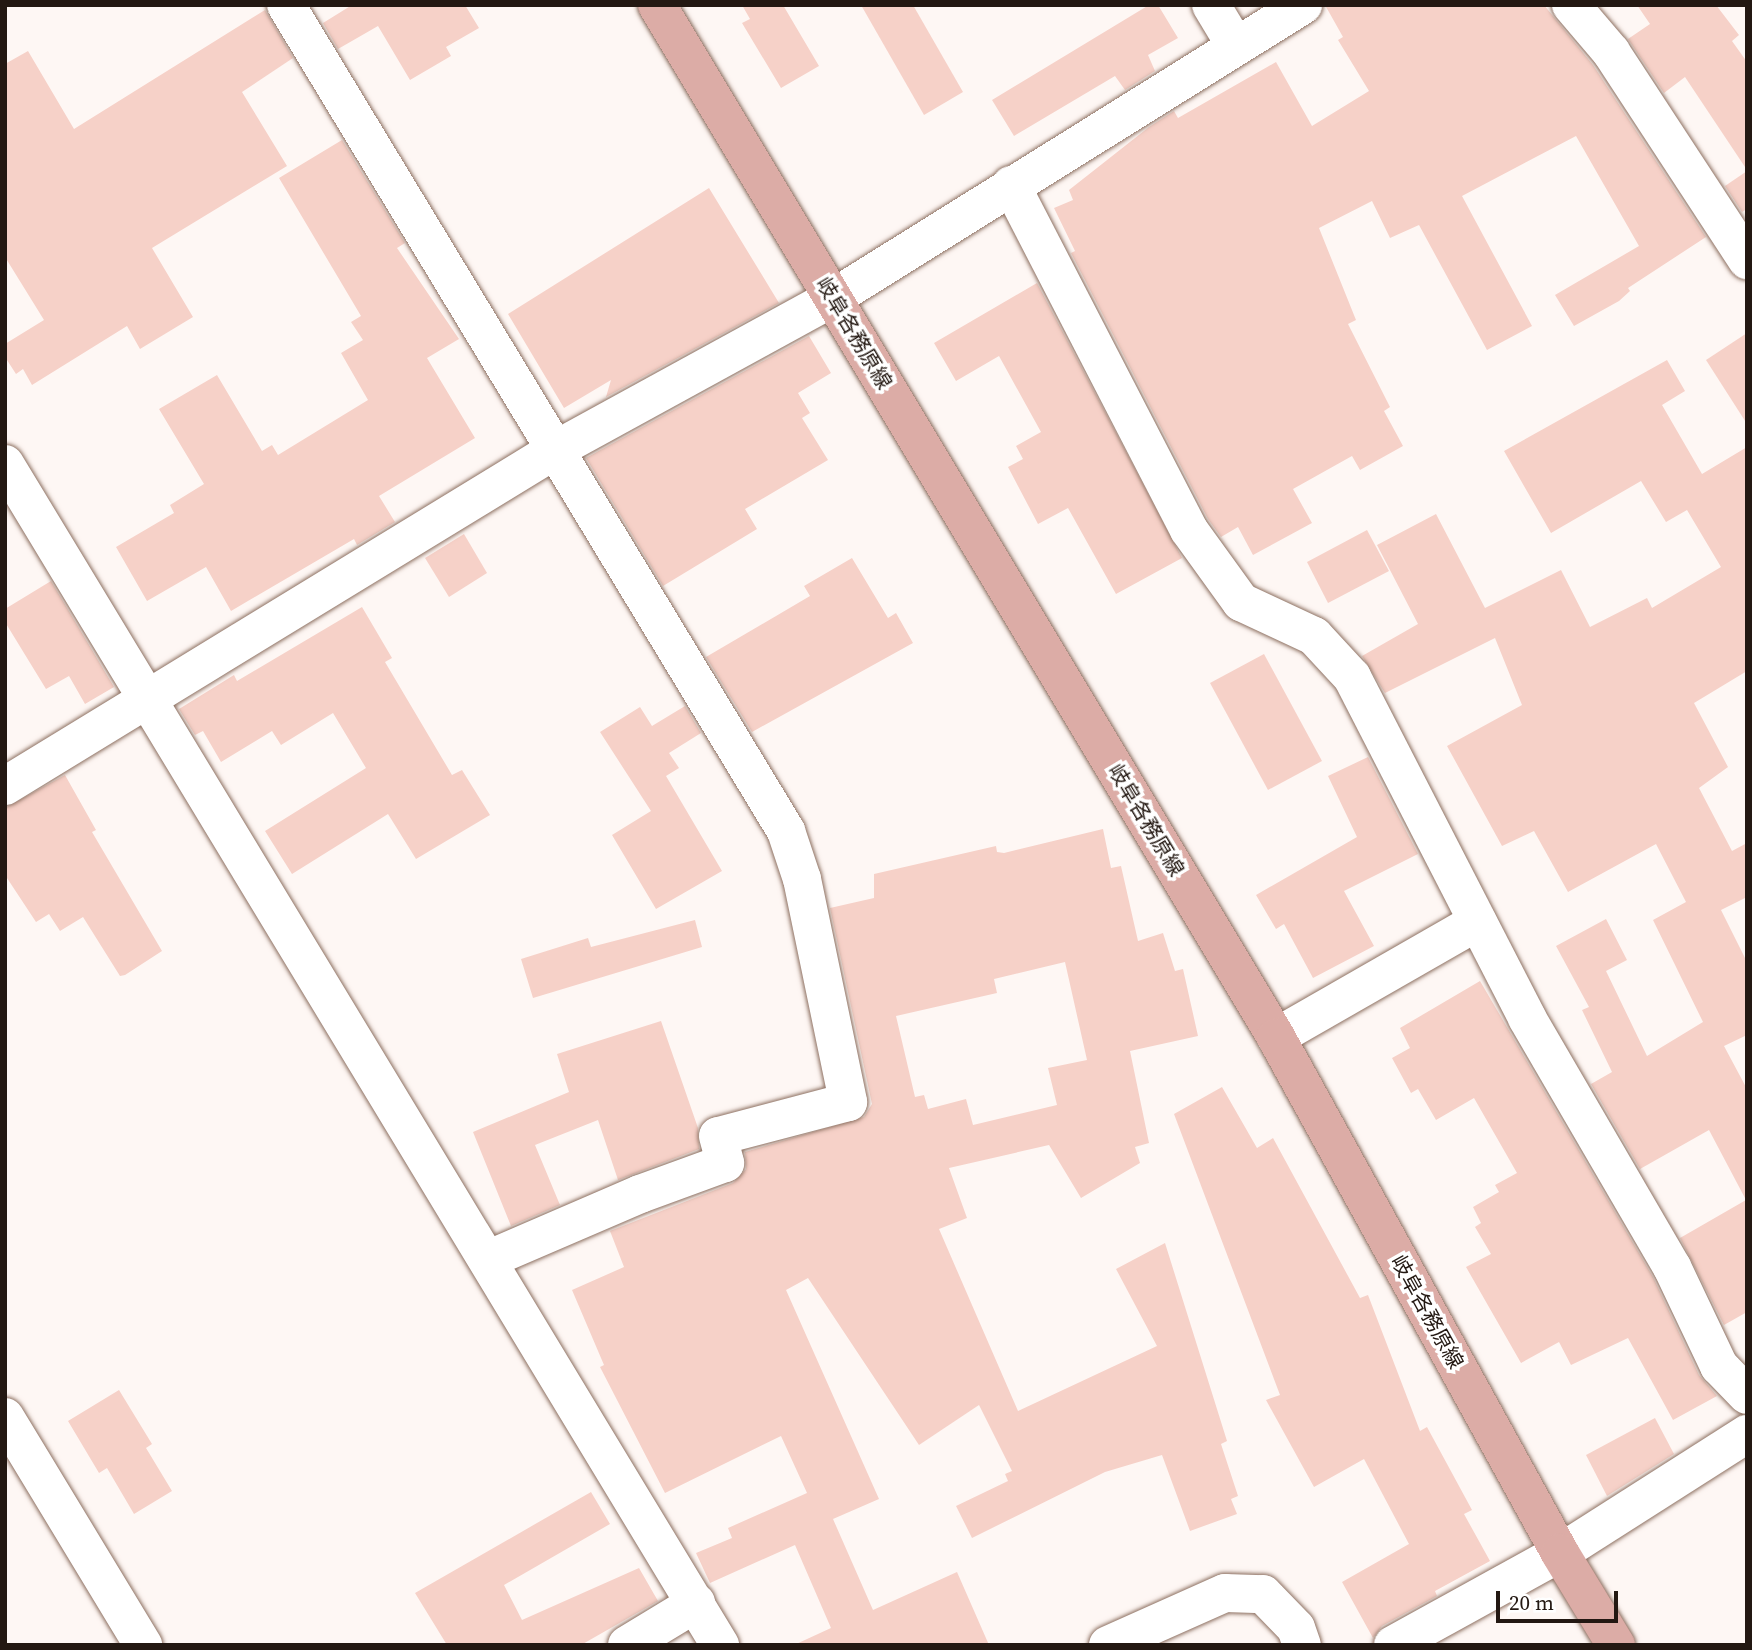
<!DOCTYPE html>
<html>
<head>
<meta charset="utf-8">
<style>
	body { margin:0 }
	#map { position:relative; width:1752px; height:1650px; overflow:hidden; background:#fef7f4; font-family:"Source Serif 4","Noto Sans JP",serif }
	div>[style] { position:absolute }
	[style*='--x'] { left:calc(var(--x)*1px); top:calc(var(--y)*1px); width:calc(var(--w)*1px); rotate:calc(var(--a)*1deg) }
	.building>* { inset:0; background:#f6d1c8 }
	.roads { filter:drop-shadow(0 0 2px #8d7061) drop-shadow(0 0 2px #8d7061) }
	.minor>* { height:38px; margin:-19px; padding:0 19px; transform-origin:19px; border-radius:19px; background:#fff }
	.major>* { height:38px; margin:-19px; padding:0 19px; transform-origin:19px; border-radius:19px; background:#dcaca6 }
	span { translate:-50% -50%; white-space:nowrap; text-align:center; line-height:1.15; -webkit-text-stroke:7px #fff; paint-order:stroke }
	.street-label { font-size:21px; color:#231812 }
	.frame { position:absolute; inset:0; border:7px solid #231812; pointer-events:none }
	.scale { position:absolute; left:1496px; top:1591px; width:122px; height:32px; box-sizing:border-box; border:4px solid #231812; border-top:0; padding-left:9px; font-size:21px; line-height:24px; white-space:nowrap; color:#231812; -webkit-text-stroke:5px #fff; paint-order:stroke }
</style>
</head>
<body>
<div id="map">
	<div class="building">
		<div style="clip-path:polygon(352px 5px,465px 5px,479px 28px,446px 47px,451px 56px,410px 80px,378px 26px,338px 49px,323px 23px)"></div>
		<div style="clip-path:polygon(742px 5px,783px 5px,819px 66px,781px 88px,742px 23px,750px 19px)"></div>
		<div style="clip-path:polygon(861px 5px,913px 5px,963px 92px,924px 115px)"></div>
		<div style="clip-path:polygon(1149px 5px,1158px 5px,1178px 38px,1148px 55px,1155px 71px,1125px 90px,1115px 76px,1014px 136px,992px 100px)"></div>
		<div style="clip-path:polygon(1325px 5px,1544px 5px,1593px 65px,1706px 237px,1628px 288px,1630px 291px,1619px 301px,1574px 326px,1555px 295px,1639px 246px,1576px 136px,1462px 196px,1532px 326px,1487px 350px,1419px 225px,1390px 238px,1372px 201px,1319px 228px,1356px 320px,1348px 324px,1390px 407px,1384px 411px,1403px 446px,1360px 470px,1352px 456px,1293px 489px,1312px 523px,1253px 555px,1238px 527px,1221px 537px,1208px 519px,1071px 253px,1075px 251px,1054px 208px,1073px 200px,1069px 190px,1149px 127px,1174px 111px,1178px 118px,1276px 62px,1312px 126px,1369px 91px,1338px 40px,1343px 37px)"></div>
		<div style="clip-path:polygon(1637px 5px,1716px 5px,1739px 35px,1732px 41px,1747px 62px,1747px 170px,1685px 77px,1664px 93px,1628px 39px,1650px 24px)"></div>
		<div style="clip-path:polygon(265px 10px,293px 58px,242px 92px,287px 166px,152px 248px,193px 317px,140px 349px,127px 326px,32px 385px,23px 369px,16px 374px,5px 357px,5px 344px,44px 320px,5px 257px,5px 64px,28px 51px,74px 129px)"></div>
		<div style="clip-path:polygon(342px 140px,405px 243px,397px 248px,459px 339px,427px 358px,475px 438px,379px 496px,395px 522px,357px 545px,354px 539px,231px 611px,206px 567px,147px 601px,116px 547px,174px 513px,170px 505px,204px 484px,159px 409px,217px 375px,262px 451px,272px 445px,278px 455px,368px 400px,341px 353px,363px 340px,351px 322px,361px 316px,279px 178px)"></div>
		<div style="clip-path:polygon(1747px 171px,1747px 209px,1742px 212px,1725px 186px)"></div>
		<div style="clip-path:polygon(709px 188px,779px 303px,606px 397px,611px 380px,564px 408px,508px 314px)"></div>
		<div style="clip-path:polygon(1037px 283px,1182px 558px,1116px 594px,1068px 508px,1038px 524px,1008px 467px,1023px 459px,1016px 446px,1041px 432px,999px 356px,956px 381px,934px 343px)"></div>
		<div style="clip-path:polygon(1747px 333px,1747px 424px,1706px 360px)"></div>
		<div style="clip-path:polygon(809px 336px,831px 373px,798px 393px,810px 413px,802px 418px,828px 460px,745px 509px,757px 529px,663px 586px,586px 458px)"></div>
		<div style="clip-path:polygon(1667px 360px,1685px 391px,1662px 405px,1702px 474px,1747px 447px,1747px 671px,1694px 703px,1728px 767px,1699px 788px,1732px 851px,1747px 843px,1747px 897px,1721px 910px,1747px 962px,1747px 1035px,1724px 1046px,1747px 1089px,1747px 1312px,1724px 1325px,1680px 1238px,1746px 1200px,1709px 1130px,1640px 1169px,1591px 1084px,1612px 1072px,1582px 1010px,1589px 1007px,1556px 946px,1606px 919px,1627px 960px,1606px 971px,1647px 1056px,1703px 1022px,1653px 920px,1686px 902px,1656px 844px,1568px 892px,1534px 831px,1502px 846px,1447px 746px,1522px 705px,1495px 638px,1385px 693px,1362px 656px,1418px 624px,1377px 545px,1436px 514px,1485px 608px,1561px 570px,1590px 627px,1647px 598px,1652px 608px,1721px 567px,1687px 510px,1666px 522px,1641px 481px,1551px 533px,1504px 451px)"></div>
		<div style="clip-path:polygon(1367px 530px,1389px 571px,1328px 603px,1307px 562px)"></div>
		<div style="clip-path:polygon(464px 534px,487px 573px,449px 597px,425px 558px)"></div>
		<div style="clip-path:polygon(852px 558px,888px 618px,896px 613px,913px 643px,752px 732px,706px 657px,810px 596px,804px 586px)"></div>
		<div style="clip-path:polygon(51px 581px,114px 687px,85px 704px,69px 676px,46px 689px,5px 622px,5px 609px)"></div>
		<div style="clip-path:polygon(362px 607px,392px 658px,385px 662px,452px 775px,462px 770px,490px 815px,416px 859px,388px 814px,292px 874px,265px 831px,366px 768px,333px 713px,281px 745px,272px 731px,221px 762px,203px 731px,195px 735px,179px 709px,234px 675px,237px 681px)"></div>
		<div style="clip-path:polygon(1264px 654px,1322px 761px,1268px 790px,1210px 683px)"></div>
		<div style="clip-path:polygon(685px 706px,701px 733px,669px 753px,679px 768px,666px 776px,722px 871px,656px 909px,612px 835px,651px 811px,600px 732px,640px 707px,652px 726px)"></div>
		<div style="clip-path:polygon(1368px 757px,1418px 854px,1344px 891px,1374px 946px,1313px 978px,1284px 924px,1276px 929px,1256px 895px,1357px 837px,1328px 776px)"></div>
		<div style="clip-path:polygon(65px 775px,96px 830px,92px 832px,162px 951px,125px 975px,120px 976px,83px 917px,60px 931px,49px 914px,36px 922px,5px 875px,5px 808px)"></div>
		<div style="clip-path:polygon(evenodd,1103px 829px,1111px 868px,1121px 866px,1138px 941px,1163px 933px,1175px 971px,1183px 969px,1198px 1036px,1130px 1051px,1149px 1143px,1135px 1147px,1140px 1163px,1081px 1198px,1049px 1145px,949px 1168px,967px 1218px,939px 1229px,1018px 1411px,1157px 1346px,1116px 1269px,1165px 1243px,1227px 1441px,1221px 1444px,1238px 1496px,1231px 1499px,1237px 1514px,1190px 1531px,1162px 1455px,1105px 1472px,972px 1538px,956px 1506px,1008px 1481px,1005px 1474px,1012px 1471px,979px 1405px,919px 1445px,808px 1278px,786px 1290px,879px 1499px,833px 1519px,873px 1610px,957px 1572px,989px 1645px,794px 1645px,831px 1628px,795px 1545px,710px 1583px,696px 1553px,732px 1538px,728px 1528px,807px 1493px,781px 1436px,665px 1493px,600px 1367px,604px 1365px,572px 1290px,624px 1267px,610px 1231px,733px 1183px,746px 1169px,745px 1152px,864px 1117px,872px 1104px,830px 908px,874px 898px,874px 874px,996px 846px,997px 852px,1004px 853px,1103px 829px,1065px 962px,1087px 1060px,1048px 1068px,1057px 1105px,973px 1125px,966px 1099px,928px 1109px,924px 1095px,915px 1097px,896px 1016px,997px 993px,994px 979px,1065px 962px)"></div>
		<div style="clip-path:polygon(695px 920px,702px 947px,533px 998px,521px 959px,588px 938px,591px 947px)"></div>
		<div style="clip-path:polygon(1480px 981px,1653px 1277px,1699px 1375px,1717px 1396px,1673px 1420px,1628px 1338px,1571px 1365px,1559px 1342px,1521px 1363px,1466px 1267px,1491px 1254px,1475px 1227px,1481px 1223px,1473px 1207px,1499px 1192px,1495px 1185px,1517px 1173px,1474px 1098px,1436px 1120px,1418px 1089px,1411px 1093px,1392px 1058px,1410px 1048px,1400px 1028px)"></div>
		<div style="clip-path:polygon(661px 1021px,698px 1128px,699px 1149px,618px 1180px,598px 1120px,535px 1145px,560px 1205px,511px 1226px,473px 1132px,569px 1092px,557px 1054px)"></div>
		<div style="clip-path:polygon(1222px 1087px,1257px 1148px,1273px 1138px,1360px 1298px,1368px 1295px,1420px 1431px,1427px 1427px,1472px 1510px,1464px 1514px,1490px 1561px,1435px 1591px,1437px 1596px,1382px 1626px,1373px 1638px,1342px 1582px,1409px 1544px,1364px 1459px,1314px 1487px,1266px 1400px,1280px 1395px,1174px 1114px)"></div>
		<div style="clip-path:polygon(119px 1390px,152px 1444px,146px 1448px,172px 1491px,134px 1514px,107px 1468px,99px 1473px,68px 1421px)"></div>
		<div style="clip-path:polygon(1655px 1418px,1674px 1454px,1607px 1496px,1586px 1455px)"></div>
		<div style="clip-path:polygon(591px 1492px,610px 1524px,504px 1585px,522px 1620px,639px 1568px,658px 1601px,581px 1645px,447px 1645px,415px 1593px)"></div>
	</div>
	<div class="roads">
		<div class="minor">
			<div style="--x:286;--y:5;--w:966;--a:58.81"></div>
			<div style="--x:786;--y:831;--w:51;--a:71.6"></div>
			<div style="--x:802;--y:879;--w:228;--a:78.3"></div>
			<div style="--x:848;--y:1102;--w:134;--a:165.3"></div>
			<div style="--x:718;--y:1136;--w:28;--a:75"></div>
			<div style="--x:725;--y:1163;--w:90;--a:160"></div>
			<div style="--x:640;--y:1194;--w:164;--a:156.7"></div>
			<div style="--x:1211;--y:5;--w:47;--a:59"></div>
			<div style="--x:1571;--y:5;--w:62;--a:49.6"></div>
			<div style="--x:1611;--y:52;--w:249;--a:56.8"></div>
			<div style="--x:1011;--y:185;--w:388;--a:62.7"></div>
			<div style="--x:1189;--y:530;--w:89;--a:54.2"></div>
			<div style="--x:1241;--y:602;--w:81;--a:25"></div>
			<div style="--x:1314;--y:636;--w:56;--a:47.2"></div>
			<div style="--x:1352;--y:677;--w:383;--a:62.8"></div>
			<div style="--x:1527;--y:1018;--w:288;--a:59.8"></div>
			<div style="--x:1672;--y:1267;--w:110;--a:64.6"></div>
			<div style="--x:1719;--y:1366;--w:40;--a:46"></div>
			<div style="--x:5;--y:464;--w:1381;--a:58.81"></div>
			<div style="--x:5;--y:786;--w:645;--a:-31.42"></div>
			<div style="--x:555;--y:450;--w:317;--a:-28.7"></div>
			<div style="--x:833;--y:298;--w:554;--a:-31.94"></div>
			<div style="--x:1276;--y:1037;--w:232;--a:-29.8"></div>
			<div style="--x:5;--y:1417;--w:267;--a:58.8"></div>
			<div style="--x:627;--y:1645;--w:81;--a:-31.3"></div>
			<div style="--x:1108;--y:1645;--w:128;--a:-24"></div>
			<div style="--x:1225;--y:1593;--w:38;--a:2"></div>
			<div style="--x:1263;--y:1594;--w:47;--a:45.9"></div>
			<div style="--x:1296;--y:1628;--w:18;--a:71"></div>
			<div style="--x:1393;--y:1645;--w:191;--a:-28.9"></div>
			<div style="--x:1560;--y:1553;--w:222;--a:-32.5"></div>
		</div>
		<div class="major">
			<div style="--x:657;--y:5;--w:1203;--a:59.04"></div>
			<div style="--x:1276;--y:1037;--w:589;--a:61.17"></div>
			<div style="--x:1560;--y:1553;--w:108;--a:58.7"></div>
		</div>
	</div>
	<div class="street-label">
		<span style="left:854px;top:333px;rotate:59deg">岐阜各務原線</span>
		<span style="left:1146px;top:820px;rotate:59deg">岐阜各務原線</span>
		<span style="left:1427px;top:1312px;rotate:61deg">岐阜各務原線</span>
	</div>
	<div class="frame"></div>
	<div class="scale">20 m</div>
</div>
</body>
</html>
